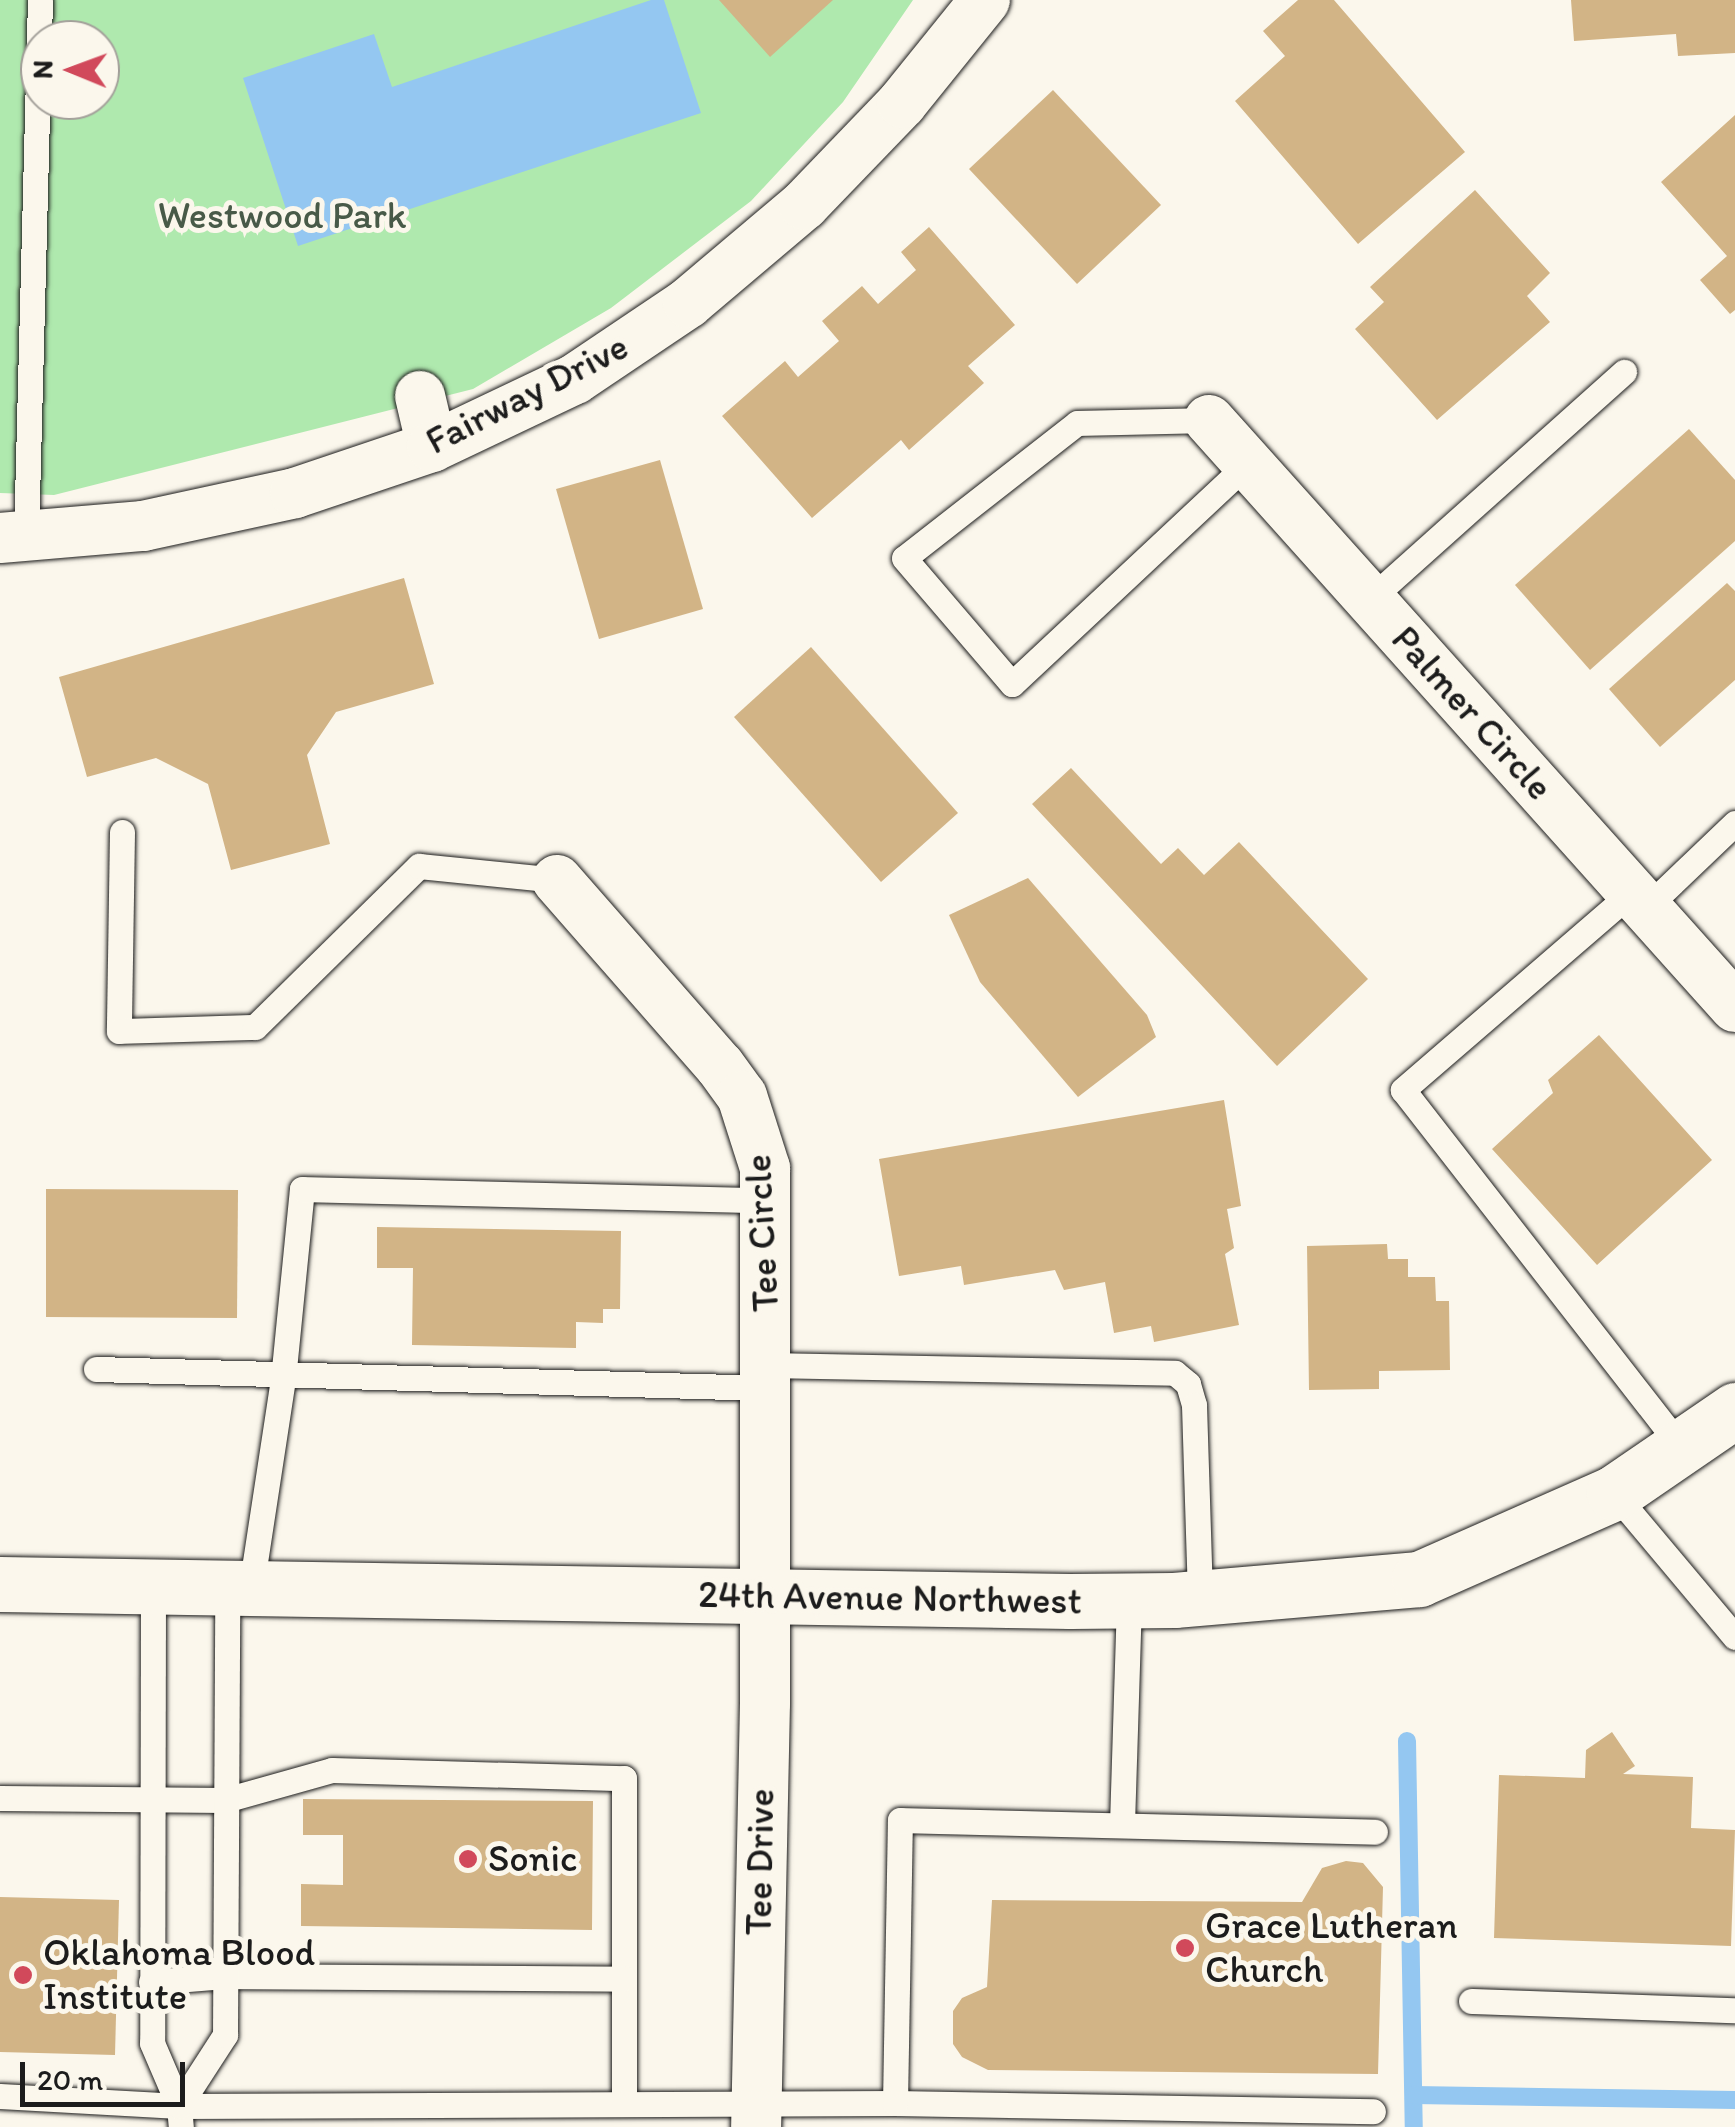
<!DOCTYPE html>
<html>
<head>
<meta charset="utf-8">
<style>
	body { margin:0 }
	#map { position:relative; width:1735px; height:2127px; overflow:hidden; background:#fbf7ec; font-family:Itim,sans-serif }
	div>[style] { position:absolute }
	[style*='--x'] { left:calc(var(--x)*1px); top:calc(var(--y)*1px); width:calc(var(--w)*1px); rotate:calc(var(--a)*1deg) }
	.green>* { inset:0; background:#afe9ae }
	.water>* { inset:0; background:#94c7f1 }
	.stream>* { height:18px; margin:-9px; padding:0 9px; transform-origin:9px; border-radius:9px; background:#94c7f1 }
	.building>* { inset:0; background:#d2b486 }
	.roads { filter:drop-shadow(0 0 2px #1c1c1c) drop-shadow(0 0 2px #1c1c1c) }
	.service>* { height:25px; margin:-12.5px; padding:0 12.5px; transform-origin:12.5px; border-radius:12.5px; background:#fbf7ec }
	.minor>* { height:50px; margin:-25px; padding:0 25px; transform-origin:25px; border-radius:25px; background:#fbf7ec }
	.secondary>* { height:55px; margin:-27.5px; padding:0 27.5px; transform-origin:27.5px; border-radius:27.5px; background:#fbf7ec }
	.dots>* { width:28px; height:28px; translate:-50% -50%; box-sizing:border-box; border:5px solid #fbf7ec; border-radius:50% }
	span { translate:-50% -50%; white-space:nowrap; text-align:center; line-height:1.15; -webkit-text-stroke:10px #fbf7ec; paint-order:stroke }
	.park-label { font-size:38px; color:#485a48 }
	.street-label { font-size:38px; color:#1c1c1c }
	.poi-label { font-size:38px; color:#1c1c1c }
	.left { translate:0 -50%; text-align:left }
	.north { position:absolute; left:20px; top:20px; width:100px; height:100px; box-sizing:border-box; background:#fbf7ec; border:2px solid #a29f99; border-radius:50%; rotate:271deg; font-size:28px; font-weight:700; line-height:40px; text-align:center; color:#1c1c1c }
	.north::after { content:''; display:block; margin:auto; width:35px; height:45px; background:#d1495b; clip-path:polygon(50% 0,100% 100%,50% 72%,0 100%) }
	.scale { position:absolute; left:20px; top:2062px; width:165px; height:45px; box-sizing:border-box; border:5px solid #1c1c1c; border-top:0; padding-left:12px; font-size:30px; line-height:35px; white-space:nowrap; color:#1c1c1c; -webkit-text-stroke:8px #fbf7ec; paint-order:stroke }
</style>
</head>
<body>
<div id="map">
	<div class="green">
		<div style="clip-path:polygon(evenodd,0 0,913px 0,843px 102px,751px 201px,611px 308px,473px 389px,54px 495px,0 493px,0 0,40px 40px,100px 40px,100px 100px,40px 100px,40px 40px)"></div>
	</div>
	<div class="water">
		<div style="clip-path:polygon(651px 0,664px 0,701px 113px,298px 246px,243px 78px,374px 34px,392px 87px)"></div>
	</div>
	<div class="stream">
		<div style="--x:1407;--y:1741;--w:386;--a:89"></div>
		<div style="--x:1414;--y:2095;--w:321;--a:0.9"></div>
	</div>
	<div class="building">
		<div style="clip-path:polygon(719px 0,833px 0,770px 57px)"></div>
		<div style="clip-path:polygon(1298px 0,1334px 0,1465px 152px,1358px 244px,1235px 101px,1285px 56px,1263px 31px)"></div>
		<div style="clip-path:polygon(1571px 0,1735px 0,1735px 53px,1678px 56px,1676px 34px,1574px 41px)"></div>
		<div style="clip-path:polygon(1053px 90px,1161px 205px,1077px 284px,969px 169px)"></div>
		<div style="clip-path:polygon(1735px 115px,1735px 310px,1730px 314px,1700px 280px,1727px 256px,1661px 182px)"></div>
		<div style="clip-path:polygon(1475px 190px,1550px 273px,1527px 296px,1550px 322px,1437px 420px,1355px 329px,1384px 302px,1370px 287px)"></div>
		<div style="clip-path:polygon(929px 227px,1015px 325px,968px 366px,984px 383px,909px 450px,901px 440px,812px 518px,722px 416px,785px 361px,798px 377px,839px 341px,822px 321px,862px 286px,878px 304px,916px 270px,901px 252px)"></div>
		<div style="clip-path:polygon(1689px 429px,1735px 480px,1735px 541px,1590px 670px,1515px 585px)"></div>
		<div style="clip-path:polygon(660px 460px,703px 609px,599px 639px,556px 489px)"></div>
		<div style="clip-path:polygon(404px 578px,434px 684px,336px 712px,307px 755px,330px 844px,231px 870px,208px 784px,156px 758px,87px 777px,59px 677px)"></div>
		<div style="clip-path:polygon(1727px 583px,1735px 591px,1735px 680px,1660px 747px,1609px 689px)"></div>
		<div style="clip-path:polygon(811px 647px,958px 813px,881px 882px,734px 717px)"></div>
		<div style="clip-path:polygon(1071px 768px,1161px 864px,1178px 848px,1204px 875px,1239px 842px,1368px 979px,1277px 1066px,1032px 804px)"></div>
		<div style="clip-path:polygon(1028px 878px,1147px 1015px,1156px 1037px,1078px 1097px,980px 982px,949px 915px)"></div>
		<div style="clip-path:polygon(1599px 1035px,1712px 1160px,1597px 1265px,1492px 1149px,1553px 1093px,1548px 1080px)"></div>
		<div style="clip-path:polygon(1224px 1100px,1241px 1206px,1227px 1209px,1234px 1248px,1225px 1254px,1239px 1325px,1154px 1342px,1151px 1326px,1114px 1333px,1105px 1282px,1064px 1290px,1055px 1270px,964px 1285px,961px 1266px,899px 1276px,879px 1159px)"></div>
		<div style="clip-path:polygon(46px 1189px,238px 1190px,237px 1318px,46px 1317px)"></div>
		<div style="clip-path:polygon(377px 1227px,621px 1231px,620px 1309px,603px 1309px,603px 1323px,576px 1322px,576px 1348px,412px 1345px,413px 1268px,377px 1268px)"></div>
		<div style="clip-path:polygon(1387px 1244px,1388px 1259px,1408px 1259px,1408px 1277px,1435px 1277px,1436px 1301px,1449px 1301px,1450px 1370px,1379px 1371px,1379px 1389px,1309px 1390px,1307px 1246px)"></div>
		<div style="clip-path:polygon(1612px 1732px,1635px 1766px,1623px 1774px,1693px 1777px,1691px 1828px,1735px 1830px,1731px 1946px,1494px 1938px,1499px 1775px,1585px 1778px,1586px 1750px)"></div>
		<div style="clip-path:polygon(303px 1799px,593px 1801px,592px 1930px,301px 1926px,301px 1884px,343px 1885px,343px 1835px,303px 1835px)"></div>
		<div style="clip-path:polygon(1346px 1861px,1363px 1863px,1383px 1887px,1378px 2074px,988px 2070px,962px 2057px,953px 2044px,953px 2011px,962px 1998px,987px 1987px,992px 1900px,1302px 1902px,1322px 1868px)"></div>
		<div style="clip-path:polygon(0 1897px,119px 1900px,115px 2055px,0 2052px)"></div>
	</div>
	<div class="roads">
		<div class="service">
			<div style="--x:1209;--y:420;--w:132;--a:178.7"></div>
			<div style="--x:1077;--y:423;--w:219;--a:142"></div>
			<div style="--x:904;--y:558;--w:166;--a:49.4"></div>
			<div style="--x:1012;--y:684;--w:323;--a:-43.1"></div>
			<div style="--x:26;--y:538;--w:538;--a:-88.51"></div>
			<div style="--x:1370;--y:599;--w:341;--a:-41.8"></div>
			<div style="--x:122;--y:832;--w:199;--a:90.9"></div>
			<div style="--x:119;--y:1031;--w:136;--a:-1.7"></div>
			<div style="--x:255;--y:1027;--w:230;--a:-44.5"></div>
			<div style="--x:419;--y:866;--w:139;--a:5.8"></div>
			<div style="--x:1632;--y:892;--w:303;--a:139.2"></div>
			<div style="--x:1403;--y:1090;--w:454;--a:52.1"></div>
			<div style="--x:1646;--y:908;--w:123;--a:-43.7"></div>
			<div style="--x:767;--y:1365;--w:408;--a:1.1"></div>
			<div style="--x:1175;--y:1373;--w:17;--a:40"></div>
			<div style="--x:1188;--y:1384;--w:22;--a:74"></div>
			<div style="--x:1194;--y:1405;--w:193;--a:88.2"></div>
			<div style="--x:96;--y:1369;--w:671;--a:1.62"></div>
			<div style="--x:1614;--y:1493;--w:188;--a:50"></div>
			<div style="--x:153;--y:1587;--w:456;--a:90.1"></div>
			<div style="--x:152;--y:2043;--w:69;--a:66.8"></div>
			<div style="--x:179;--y:2106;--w:21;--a:85"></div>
			<div style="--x:251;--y:1588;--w:211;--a:-81.3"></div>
			<div style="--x:283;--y:1379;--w:191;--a:-84.3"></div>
			<div style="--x:302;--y:1189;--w:466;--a:1.4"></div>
			<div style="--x:0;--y:1798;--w:225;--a:0.5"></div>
			<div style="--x:225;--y:1800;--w:111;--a:-15.7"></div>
			<div style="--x:332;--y:1770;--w:292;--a:1.6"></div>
			<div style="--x:624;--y:1778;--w:326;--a:90"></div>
			<div style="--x:1122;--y:1824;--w:224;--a:-88.2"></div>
			<div style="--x:151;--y:1982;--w:74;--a:-4.6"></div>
			<div style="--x:225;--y:1976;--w:399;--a:0.4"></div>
			<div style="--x:1471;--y:2001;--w:264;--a:2"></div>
			<div style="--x:0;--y:2096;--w:179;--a:3.2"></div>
			<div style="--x:179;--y:2106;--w:716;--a:-0.24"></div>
			<div style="--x:895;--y:2103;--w:478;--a:1"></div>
			<div style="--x:895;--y:2103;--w:283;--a:-89"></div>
			<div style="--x:900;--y:1820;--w:475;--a:1.4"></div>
			<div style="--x:179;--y:2106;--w:85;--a:-57.1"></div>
			<div style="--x:225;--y:2035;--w:447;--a:-89.7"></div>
		</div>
		<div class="minor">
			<div style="--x:420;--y:396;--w:52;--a:76.8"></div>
			<div style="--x:1209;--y:420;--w:788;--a:48.14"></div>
			<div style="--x:0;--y:538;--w:144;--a:-4.8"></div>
			<div style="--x:143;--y:526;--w:156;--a:-12.2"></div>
			<div style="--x:295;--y:493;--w:145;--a:-18.6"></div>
			<div style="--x:432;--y:447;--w:158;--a:-25.4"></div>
			<div style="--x:575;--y:379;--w:136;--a:-33.9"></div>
			<div style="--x:688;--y:303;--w:152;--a:-40.2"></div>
			<div style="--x:804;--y:205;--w:141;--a:-46.1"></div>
			<div style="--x:902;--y:103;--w:132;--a:-51.1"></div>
			<div style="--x:557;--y:880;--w:247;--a:48.8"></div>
			<div style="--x:720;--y:1066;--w:37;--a:54"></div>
			<div style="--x:742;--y:1096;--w:76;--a:72.3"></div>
			<div style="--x:765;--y:1168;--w:535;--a:90"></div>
			<div style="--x:765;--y:1703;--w:424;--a:91.2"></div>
		</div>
		<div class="secondary">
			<div style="--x:0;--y:1584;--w:1070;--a:0.91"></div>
			<div style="--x:1070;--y:1601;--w:104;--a:-0.6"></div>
			<div style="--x:1174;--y:1600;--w:246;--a:-4.9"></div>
			<div style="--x:1419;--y:1579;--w:213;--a:-23.8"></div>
			<div style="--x:1614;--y:1493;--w:147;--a:-34.4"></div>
		</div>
	</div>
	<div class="dots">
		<div style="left:468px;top:1859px;background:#d1495b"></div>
		<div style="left:1185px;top:1948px;background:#d1495b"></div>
		<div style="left:23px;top:1975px;background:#d1495b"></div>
	</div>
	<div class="park-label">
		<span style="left:282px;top:216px">Westwood Park</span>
	</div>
	<div class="street-label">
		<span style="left:527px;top:394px;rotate:-27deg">Fairway Drive</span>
		<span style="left:1472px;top:713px;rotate:48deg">Palmer Circle</span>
		<span style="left:762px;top:1233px;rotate:-93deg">Tee Circle</span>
		<span style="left:890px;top:1598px;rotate:1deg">24th Avenue Northwest</span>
		<span style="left:760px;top:1862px;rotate:-89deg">Tee Drive</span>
	</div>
	<div class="poi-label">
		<span class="left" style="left:488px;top:1859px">Sonic</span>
		<span class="left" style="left:1205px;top:1948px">Grace Lutheran<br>Church</span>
		<span class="left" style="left:43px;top:1975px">Oklahoma Blood<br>Institute</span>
	</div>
	<div class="north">N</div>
	<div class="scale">20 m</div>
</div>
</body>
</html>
